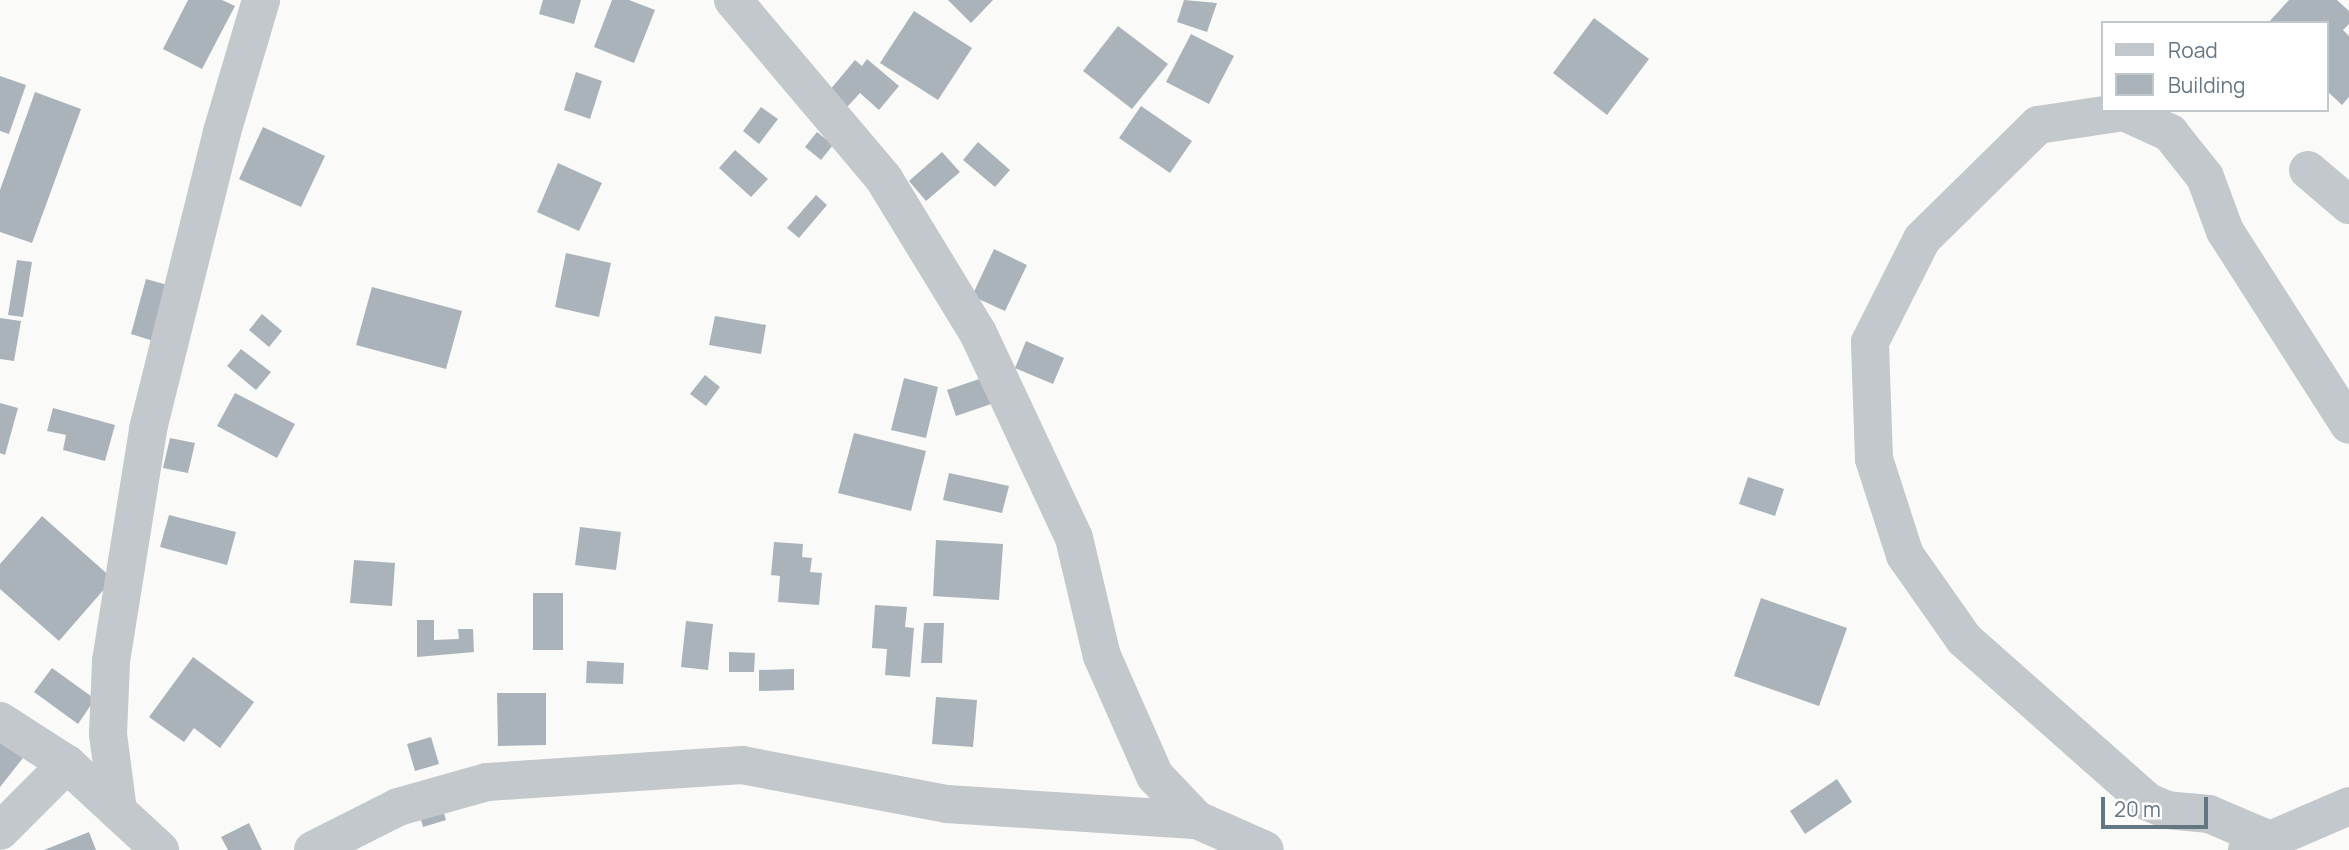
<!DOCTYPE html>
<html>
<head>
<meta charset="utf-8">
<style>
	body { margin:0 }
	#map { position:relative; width:2349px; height:850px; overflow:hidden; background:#fafaf8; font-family:Manrope,sans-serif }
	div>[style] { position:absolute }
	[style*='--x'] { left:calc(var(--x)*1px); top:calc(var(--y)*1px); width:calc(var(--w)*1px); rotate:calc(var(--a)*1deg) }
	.building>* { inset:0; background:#aab3b9 }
	.minor>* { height:38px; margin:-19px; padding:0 19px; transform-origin:19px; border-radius:19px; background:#c3c8cc }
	span { translate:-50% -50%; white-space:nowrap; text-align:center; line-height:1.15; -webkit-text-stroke:7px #fff; paint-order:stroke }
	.legend { position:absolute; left:2101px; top:21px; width:228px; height:91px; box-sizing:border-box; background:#fff; border:2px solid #c1c8cd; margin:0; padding:9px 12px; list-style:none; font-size:21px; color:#657683 }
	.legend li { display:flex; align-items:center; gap:14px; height:35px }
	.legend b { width:35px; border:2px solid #c1c8cd }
	.scale { position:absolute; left:2101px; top:797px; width:107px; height:32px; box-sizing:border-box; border:4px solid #657683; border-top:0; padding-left:9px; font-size:21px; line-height:24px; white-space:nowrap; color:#657683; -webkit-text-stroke:5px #fff; paint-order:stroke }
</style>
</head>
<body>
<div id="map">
	<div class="building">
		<div style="clip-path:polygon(188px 0,222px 0,235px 6px,202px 69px,163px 49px)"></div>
		<div style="clip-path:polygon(543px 0,581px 0,574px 24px,539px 14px)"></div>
		<div style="clip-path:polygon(612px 0,629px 0,655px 10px,634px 63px,594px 47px)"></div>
		<div style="clip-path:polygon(948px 0,993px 0,971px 23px)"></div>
		<div style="clip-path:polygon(1184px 0,1217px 3px,1207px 32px,1177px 22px)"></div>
		<div style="clip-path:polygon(2289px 0,2337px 0,2349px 11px,2349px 24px,2343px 30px,2349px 36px,2349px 97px,2342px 105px,2326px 90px,2326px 23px,2268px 23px)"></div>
		<div style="clip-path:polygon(914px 11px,972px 48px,938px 100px,880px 63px)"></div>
		<div style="clip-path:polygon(1594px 18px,1649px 59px,1607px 115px,1553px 73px)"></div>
		<div style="clip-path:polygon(1118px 26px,1168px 64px,1132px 109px,1083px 71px)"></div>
		<div style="clip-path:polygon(1191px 34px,1234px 56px,1209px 104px,1166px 82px)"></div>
		<div style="clip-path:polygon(867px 59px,899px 86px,879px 110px,860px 93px,847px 107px,829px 91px,855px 60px,862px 66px)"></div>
		<div style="clip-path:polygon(576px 72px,602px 81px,590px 119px,564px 110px)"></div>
		<div style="clip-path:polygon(0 76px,26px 85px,9px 134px,0 131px)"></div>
		<div style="clip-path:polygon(35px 92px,81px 109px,32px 243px,0 232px,0 190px)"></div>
		<div style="clip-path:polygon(1141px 106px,1192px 141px,1170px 173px,1119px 138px)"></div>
		<div style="clip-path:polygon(761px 107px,778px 119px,759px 144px,743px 131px)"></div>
		<div style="clip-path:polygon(263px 127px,325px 156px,301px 207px,239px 179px)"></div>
		<div style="clip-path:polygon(817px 132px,833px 145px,821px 160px,805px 147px)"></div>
		<div style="clip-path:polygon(978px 142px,1010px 170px,995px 187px,963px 160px)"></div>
		<div style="clip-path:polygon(735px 150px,768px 179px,751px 197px,719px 168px)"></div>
		<div style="clip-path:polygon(942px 152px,960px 172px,926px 201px,909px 181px)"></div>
		<div style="clip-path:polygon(558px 163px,602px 183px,579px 231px,537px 212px)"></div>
		<div style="clip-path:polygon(816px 195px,827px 205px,799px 238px,787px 228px)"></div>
		<div style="clip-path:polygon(994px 249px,1027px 265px,1005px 311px,972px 296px)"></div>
		<div style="clip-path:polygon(566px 253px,611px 263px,599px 317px,555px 307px)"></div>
		<div style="clip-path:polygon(17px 260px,32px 262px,23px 317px,8px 315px)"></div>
		<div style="clip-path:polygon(146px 279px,175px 287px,160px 343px,131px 334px)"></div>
		<div style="clip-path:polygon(372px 287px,462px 311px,446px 369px,356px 345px)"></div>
		<div style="clip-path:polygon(262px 314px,282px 331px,269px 347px,249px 330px)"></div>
		<div style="clip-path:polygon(715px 316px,766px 325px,761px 354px,709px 345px)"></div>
		<div style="clip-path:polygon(0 318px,21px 321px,14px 361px,0 359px)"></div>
		<div style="clip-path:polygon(1026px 341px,1064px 358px,1053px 384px,1015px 368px)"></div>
		<div style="clip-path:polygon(241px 349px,271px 372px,256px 390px,227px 366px)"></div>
		<div style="clip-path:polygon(705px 375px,720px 387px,706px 406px,690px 394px)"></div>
		<div style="clip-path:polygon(985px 377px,994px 403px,956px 416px,947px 390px)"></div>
		<div style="clip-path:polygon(904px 378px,938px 387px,926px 438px,891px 430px)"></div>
		<div style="clip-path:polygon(235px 393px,295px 424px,277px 458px,217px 426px)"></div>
		<div style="clip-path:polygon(0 403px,18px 408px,5px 455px,0 453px)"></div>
		<div style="clip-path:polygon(53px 408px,115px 425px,105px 461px,63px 450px,66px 435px,47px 431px)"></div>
		<div style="clip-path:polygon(854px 433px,926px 451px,911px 511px,838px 493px)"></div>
		<div style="clip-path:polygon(170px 438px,195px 443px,188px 473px,163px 468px)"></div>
		<div style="clip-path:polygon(949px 473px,1009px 486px,1002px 513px,943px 500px)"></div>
		<div style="clip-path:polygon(1748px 477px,1784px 489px,1775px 516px,1739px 504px)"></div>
		<div style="clip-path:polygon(169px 515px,236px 532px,227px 565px,160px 547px)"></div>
		<div style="clip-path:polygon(42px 516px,113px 579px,59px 641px,0 589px,0 564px)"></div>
		<div style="clip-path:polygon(580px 527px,621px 532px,616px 570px,575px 565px)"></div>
		<div style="clip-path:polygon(936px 540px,1003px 544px,999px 600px,933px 596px)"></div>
		<div style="clip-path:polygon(774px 542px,803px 544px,802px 557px,812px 558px,810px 572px,822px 573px,819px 605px,778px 602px,780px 576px,771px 575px)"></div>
		<div style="clip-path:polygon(354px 560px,395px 563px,392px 606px,350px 603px)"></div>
		<div style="clip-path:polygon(533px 593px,563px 593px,563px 650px,533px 650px)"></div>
		<div style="clip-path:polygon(1761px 598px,1847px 628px,1819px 706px,1734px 676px)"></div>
		<div style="clip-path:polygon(875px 605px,907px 607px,905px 627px,914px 628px,910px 677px,885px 675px,887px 649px,872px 648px)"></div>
		<div style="clip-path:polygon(417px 620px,434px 620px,434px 640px,459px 639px,458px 629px,473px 629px,474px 652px,417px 657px)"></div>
		<div style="clip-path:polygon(686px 621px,713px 624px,708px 670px,681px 667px)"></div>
		<div style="clip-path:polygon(924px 623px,944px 623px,942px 663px,921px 663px)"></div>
		<div style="clip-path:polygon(729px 652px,755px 653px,754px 672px,729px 672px)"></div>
		<div style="clip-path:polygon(193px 657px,254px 702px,220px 748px,194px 728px,184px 742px,149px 717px)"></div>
		<div style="clip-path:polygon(587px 661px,624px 663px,623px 684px,586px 683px)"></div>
		<div style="clip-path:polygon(52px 668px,95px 699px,78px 724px,34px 692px)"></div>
		<div style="clip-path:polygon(794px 669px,794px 690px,759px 691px,759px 670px)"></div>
		<div style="clip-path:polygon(497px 693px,546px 693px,546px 745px,498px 746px)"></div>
		<div style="clip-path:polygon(936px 697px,977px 700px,973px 747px,932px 744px)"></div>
		<div style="clip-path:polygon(431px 737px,439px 764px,415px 771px,407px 744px)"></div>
		<div style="clip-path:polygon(0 740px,23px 758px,0 787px)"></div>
		<div style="clip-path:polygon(1837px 779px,1852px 802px,1805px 834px,1790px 811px)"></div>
		<div style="clip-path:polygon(439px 798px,446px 820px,423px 827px,417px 805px)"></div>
		<div style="clip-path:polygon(249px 823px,262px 850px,228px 850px,221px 837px)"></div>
		<div style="clip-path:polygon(89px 832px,96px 850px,44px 850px)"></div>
	</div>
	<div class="minor">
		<div style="--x:733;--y:0;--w:234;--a:49.8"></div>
		<div style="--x:884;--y:179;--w:180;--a:58.6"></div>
		<div style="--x:978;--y:333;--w:226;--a:64.9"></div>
		<div style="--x:1074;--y:538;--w:121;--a:76.7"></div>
		<div style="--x:1102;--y:656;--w:131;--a:66.2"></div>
		<div style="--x:1155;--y:776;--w:61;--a:46.3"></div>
		<div style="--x:1197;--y:820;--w:74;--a:23.8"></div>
		<div style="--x:2308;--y:170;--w:54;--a:40.5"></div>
		<div style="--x:0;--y:721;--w:80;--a:32.7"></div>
		<div style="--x:67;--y:764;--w:127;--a:42.8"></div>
		<div style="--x:118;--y:811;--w:78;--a:-97.4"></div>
		<div style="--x:108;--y:734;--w:73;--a:-87.6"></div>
		<div style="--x:111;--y:661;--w:235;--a:-80.9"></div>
		<div style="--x:148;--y:429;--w:306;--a:-76"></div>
		<div style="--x:222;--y:132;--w:138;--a:-73.5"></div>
		<div style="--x:0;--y:831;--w:95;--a:-45"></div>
		<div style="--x:2270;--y:840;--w:66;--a:-156.9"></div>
		<div style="--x:2209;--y:814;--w:42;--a:-174.6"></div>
		<div style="--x:2167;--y:810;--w:21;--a:-157"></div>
		<div style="--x:2148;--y:802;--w:246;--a:-138.5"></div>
		<div style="--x:1964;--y:639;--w:103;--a:-125.1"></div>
		<div style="--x:1905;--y:555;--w:101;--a:-107.9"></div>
		<div style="--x:1874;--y:459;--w:117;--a:-92"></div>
		<div style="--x:1870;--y:342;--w:115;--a:-63.2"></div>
		<div style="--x:1922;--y:239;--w:163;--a:-44.5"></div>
		<div style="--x:2038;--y:125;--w:87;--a:-8.6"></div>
		<div style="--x:2124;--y:112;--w:51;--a:24.5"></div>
		<div style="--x:2170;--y:133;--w:56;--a:51.5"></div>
		<div style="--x:2205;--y:177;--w:58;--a:69.7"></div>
		<div style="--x:2225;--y:231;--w:230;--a:57.4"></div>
		<div style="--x:313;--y:850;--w:95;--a:-26.8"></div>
		<div style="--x:398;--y:807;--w:92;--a:-15.7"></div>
		<div style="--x:487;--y:782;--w:256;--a:-3.8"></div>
		<div style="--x:742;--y:765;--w:209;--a:10.8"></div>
		<div style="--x:947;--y:804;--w:251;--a:3.7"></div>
		<div style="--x:2247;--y:850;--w:111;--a:-23.3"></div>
	</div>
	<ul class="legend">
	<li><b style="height:9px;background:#c3c8cc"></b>Road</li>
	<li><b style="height:19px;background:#aab3b9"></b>Building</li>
	</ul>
	<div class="scale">20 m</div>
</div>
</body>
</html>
